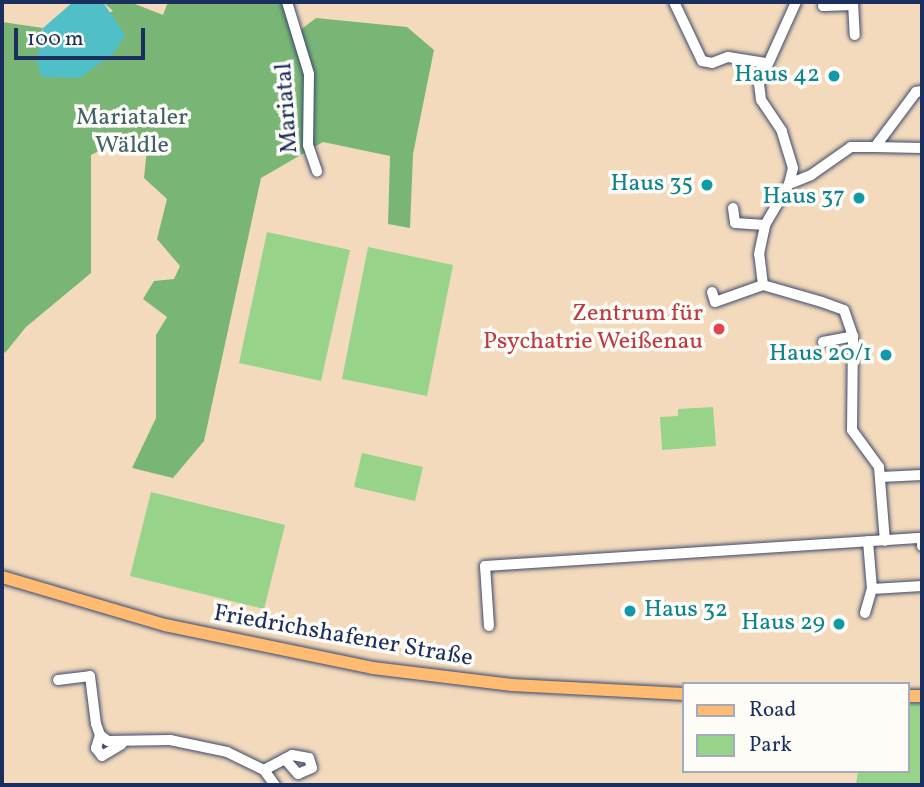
<!DOCTYPE html>
<html>
<head>
<meta charset="utf-8">
<style>
	body { margin:0 }
	#map { position:relative; width:924px; height:787px; overflow:hidden; background:#f3dabc; font-family:Vollkorn,serif }
	div>[style] { position:absolute }
	[style*='--x'] { left:calc(var(--x)*1px); top:calc(var(--y)*1px); width:calc(var(--w)*1px); rotate:calc(var(--a)*1deg) }
	.green>* { inset:0; background:#97d48a }
	.forest>* { inset:0; background:#79b676 }
	.water>* { inset:0; background:#51bfc7 }
	.roads { filter:drop-shadow(0 0 2px #3b496c) drop-shadow(0 0 2px #3b496c) }
	.minor>* { height:10px; margin:-5px; padding:0 5px; transform-origin:5px; border-radius:5px; background:#fff }
	.major>* { height:12px; margin:-6px; padding:0 6px; transform-origin:6px; border-radius:6px; background:#ffbb71 }
	.dots>* { width:19px; height:19px; translate:-50% -50%; box-sizing:border-box; border:4px solid #fdfcf7; border-radius:50% }
	span { translate:-50% -50%; white-space:nowrap; text-align:center; line-height:1.15; -webkit-text-stroke:7px #fdfcf7; paint-order:stroke }
	.culture-label { font-size:24px; color:#0d838f }
	.right { translate:-100% -50%; text-align:right }
	.left { translate:0 -50%; text-align:left }
	.street-label { font-size:24px; color:#1b2f5e }
	.park-label { font-size:24px; color:#40616b }
	.health-label { font-size:24px; color:#be3a42 }
	.frame { position:absolute; inset:0; border:4px solid #1b2f5e; pointer-events:none }
	.legend { position:absolute; left:682px; top:682px; width:228px; height:91px; box-sizing:border-box; background:#fdfcf7; border:2px solid #a3aaba; margin:0; padding:9px 12px; list-style:none; font-size:21px; color:#1b2f5e }
	.legend li { display:flex; align-items:center; gap:14px; height:35px }
	.legend b { width:35px; border:2px solid #a3aaba }
	.scale { position:absolute; left:14px; top:28px; width:131px; height:32px; box-sizing:border-box; border:4px solid #1b2f5e; border-top:0; padding-left:9px; font-size:21px; line-height:24px; white-space:nowrap; color:#1b2f5e; -webkit-text-stroke:5px #fdfcf7; paint-order:stroke }
</style>
</head>
<body>
<div id="map">
	<div class="green">
		<div style="clip-path:polygon(267px 232px,350px 250px,321px 381px,239px 363px)"></div>
		<div style="clip-path:polygon(368px 247px,453px 265px,427px 396px,342px 379px)"></div>
		<div style="clip-path:polygon(713px 407px,716px 446px,662px 450px,660px 417px,678px 416px,678px 409px)"></div>
		<div style="clip-path:polygon(362px 453px,423px 467px,415px 501px,354px 487px)"></div>
		<div style="clip-path:polygon(151px 492px,285px 525px,264px 609px,130px 576px)"></div>
		<div style="clip-path:polygon(908px 703px,922px 703px,922px 785px,856px 785px,858px 771px,908px 771px)"></div>
	</div>
	<div class="forest">
		<div style="clip-path:polygon(103px 2px,130px 2px,163px 15px,168px 2px,287px 2px,299px 31px,316px 18px,407px 27px,434px 50px,413px 154px,410px 228px,388px 224px,390px 156px,323px 142px,261px 178px,204px 441px,173px 478px,132px 468px,156px 418px,156px 335px,167px 317px,143px 299px,154px 281px,174px 279px,180px 266px,157px 239px,167px 199px,144px 178px,147px 148px,134px 133px,91px 155px,91px 273px,26px 327px,5px 353px,2px 347px,2px 22px,43px 28px,38px 43px,113px 11px)"></div>
	</div>
	<div class="water">
		<div style="clip-path:polygon(73px 2px,103px 2px,125px 35px,115px 52px,80px 78px,42px 77px,37px 62px,43px 28px)"></div>
	</div>
	<div class="roads">
		<div class="minor">
			<div style="--x:287;--y:2;--w:75;--a:73"></div>
			<div style="--x:309;--y:74;--w:71;--a:90.8"></div>
			<div style="--x:308;--y:145;--w:28;--a:71"></div>
			<div style="--x:674;--y:2;--w:65;--a:64.6"></div>
			<div style="--x:702;--y:61;--w:10;--a:11"></div>
			<div style="--x:712;--y:63;--w:17;--a:-21"></div>
			<div style="--x:728;--y:57;--w:38;--a:9"></div>
			<div style="--x:853;--y:2;--w:33;--a:87"></div>
			<div style="--x:823;--y:6;--w:30;--a:-2"></div>
			<div style="--x:875;--y:147;--w:47;--a:1.2"></div>
			<div style="--x:789;--y:184;--w:24;--a:-22"></div>
			<div style="--x:811;--y:175;--w:49;--a:-35"></div>
			<div style="--x:851;--y:147;--w:24;--a:0"></div>
			<div style="--x:875;--y:147;--w:69;--a:-53.3"></div>
			<div style="--x:916;--y:92;--w:6;--a:-9"></div>
			<div style="--x:733;--y:208;--w:15;--a:82"></div>
			<div style="--x:735;--y:223;--w:30;--a:4"></div>
			<div style="--x:765;--y:225;--w:48;--a:-59.7"></div>
			<div style="--x:789;--y:184;--w:16;--a:-76"></div>
			<div style="--x:793;--y:168;--w:39;--a:-107"></div>
			<div style="--x:782;--y:131;--w:37;--a:-124"></div>
			<div style="--x:761;--y:100;--w:16;--a:-97"></div>
			<div style="--x:759;--y:84;--w:90;--a:-65.7"></div>
			<div style="--x:763;--y:285;--w:31;--a:-97"></div>
			<div style="--x:759;--y:254;--w:30;--a:-78"></div>
			<div style="--x:712;--y:292;--w:10;--a:73"></div>
			<div style="--x:715;--y:302;--w:51;--a:-19.5"></div>
			<div style="--x:763;--y:285;--w:61;--a:16.1"></div>
			<div style="--x:822;--y:302;--w:23;--a:20"></div>
			<div style="--x:844;--y:310;--w:28;--a:71"></div>
			<div style="--x:823;--y:342;--w:31;--a:-11"></div>
			<div style="--x:853;--y:336;--w:94;--a:90.6"></div>
			<div style="--x:852;--y:430;--w:46;--a:53.9"></div>
			<div style="--x:879;--y:467;--w:74;--a:85.4"></div>
			<div style="--x:881;--y:477;--w:41;--a:-2.8"></div>
			<div style="--x:872;--y:589;--w:50;--a:-3.4"></div>
			<div style="--x:865;--y:613;--w:25;--a:-74"></div>
			<div style="--x:872;--y:589;--w:48;--a:-94.8"></div>
			<div style="--x:489;--y:626;--w:60;--a:-93.8"></div>
			<div style="--x:485;--y:566;--w:438;--a:-3.7"></div>
			<div style="--x:922;--y:538;--w:8;--a:90"></div>
			<div style="--x:58;--y:680;--w:32;--a:-7"></div>
			<div style="--x:90;--y:676;--w:48;--a:82.9"></div>
			<div style="--x:96;--y:724;--w:12;--a:70"></div>
			<div style="--x:100;--y:735;--w:10;--a:37"></div>
			<div style="--x:108;--y:741;--w:62;--a:-0.9"></div>
			<div style="--x:170;--y:740;--w:58;--a:11.9"></div>
			<div style="--x:227;--y:752;--w:41;--a:25.9"></div>
			<div style="--x:264;--y:770;--w:19;--a:54"></div>
			<div style="--x:100;--y:735;--w:14;--a:107"></div>
			<div style="--x:96;--y:748;--w:10;--a:53"></div>
			<div style="--x:102;--y:756;--w:23;--a:-31"></div>
			<div style="--x:264;--y:770;--w:32;--a:-28"></div>
			<div style="--x:292;--y:755;--w:17;--a:10"></div>
			<div style="--x:309;--y:758;--w:10;--a:73"></div>
			<div style="--x:312;--y:768;--w:15;--a:157"></div>
			<div style="--x:298;--y:774;--w:20;--a:-131"></div>
		</div>
		<div class="major">
			<div style="--x:2;--y:577;--w:170;--a:16.4"></div>
			<div style="--x:165;--y:625;--w:212;--a:11.7"></div>
			<div style="--x:373;--y:668;--w:140;--a:7"></div>
			<div style="--x:512;--y:685;--w:172;--a:3"></div>
			<div style="--x:908;--y:696;--w:14;--a:0"></div>
		</div>
	</div>
	<div class="dots">
		<div style="left:834px;top:76px;background:#0f9aa8"></div>
		<div style="left:707px;top:185px;background:#0f9aa8"></div>
		<div style="left:859px;top:198px;background:#0f9aa8"></div>
		<div style="left:719px;top:329px;background:#e0444e"></div>
		<div style="left:886px;top:355px;background:#0f9aa8"></div>
		<div style="left:630px;top:611px;background:#0f9aa8"></div>
		<div style="left:839px;top:624px;background:#0f9aa8"></div>
	</div>
	<div class="culture-label">
		<span class="right" style="left:820px;top:76px">Haus 42</span>
		<span class="right" style="left:693px;top:185px">Haus 35</span>
		<span class="right" style="left:845px;top:198px">Haus 37</span>
		<span class="right" style="left:872px;top:355px">Haus 20/1</span>
		<span class="left" style="left:644px;top:611px">Haus 32</span>
		<span class="right" style="left:825px;top:624px">Haus 29</span>
	</div>
	<div class="street-label">
		<span style="left:288px;top:108px;rotate:-94deg">Mariatal</span>
		<span style="left:343px;top:637px;rotate:10deg">Friedrichshafener Straße</span>
	</div>
	<div class="park-label">
		<span style="left:132px;top:133px">Mariataler<br>Wäldle</span>
	</div>
	<div class="health-label">
		<span class="right" style="left:703px;top:329px">Zentrum für<br>Psychatrie Weißenau</span>
	</div>
	<div class="frame"></div>
	<ul class="legend">
	<li><b style="height:9px;background:#ffbb71"></b>Road</li>
	<li><b style="height:19px;background:#97d48a"></b>Park</li>
	</ul>
	<div class="scale">100 m</div>
</div>
</body>
</html>
